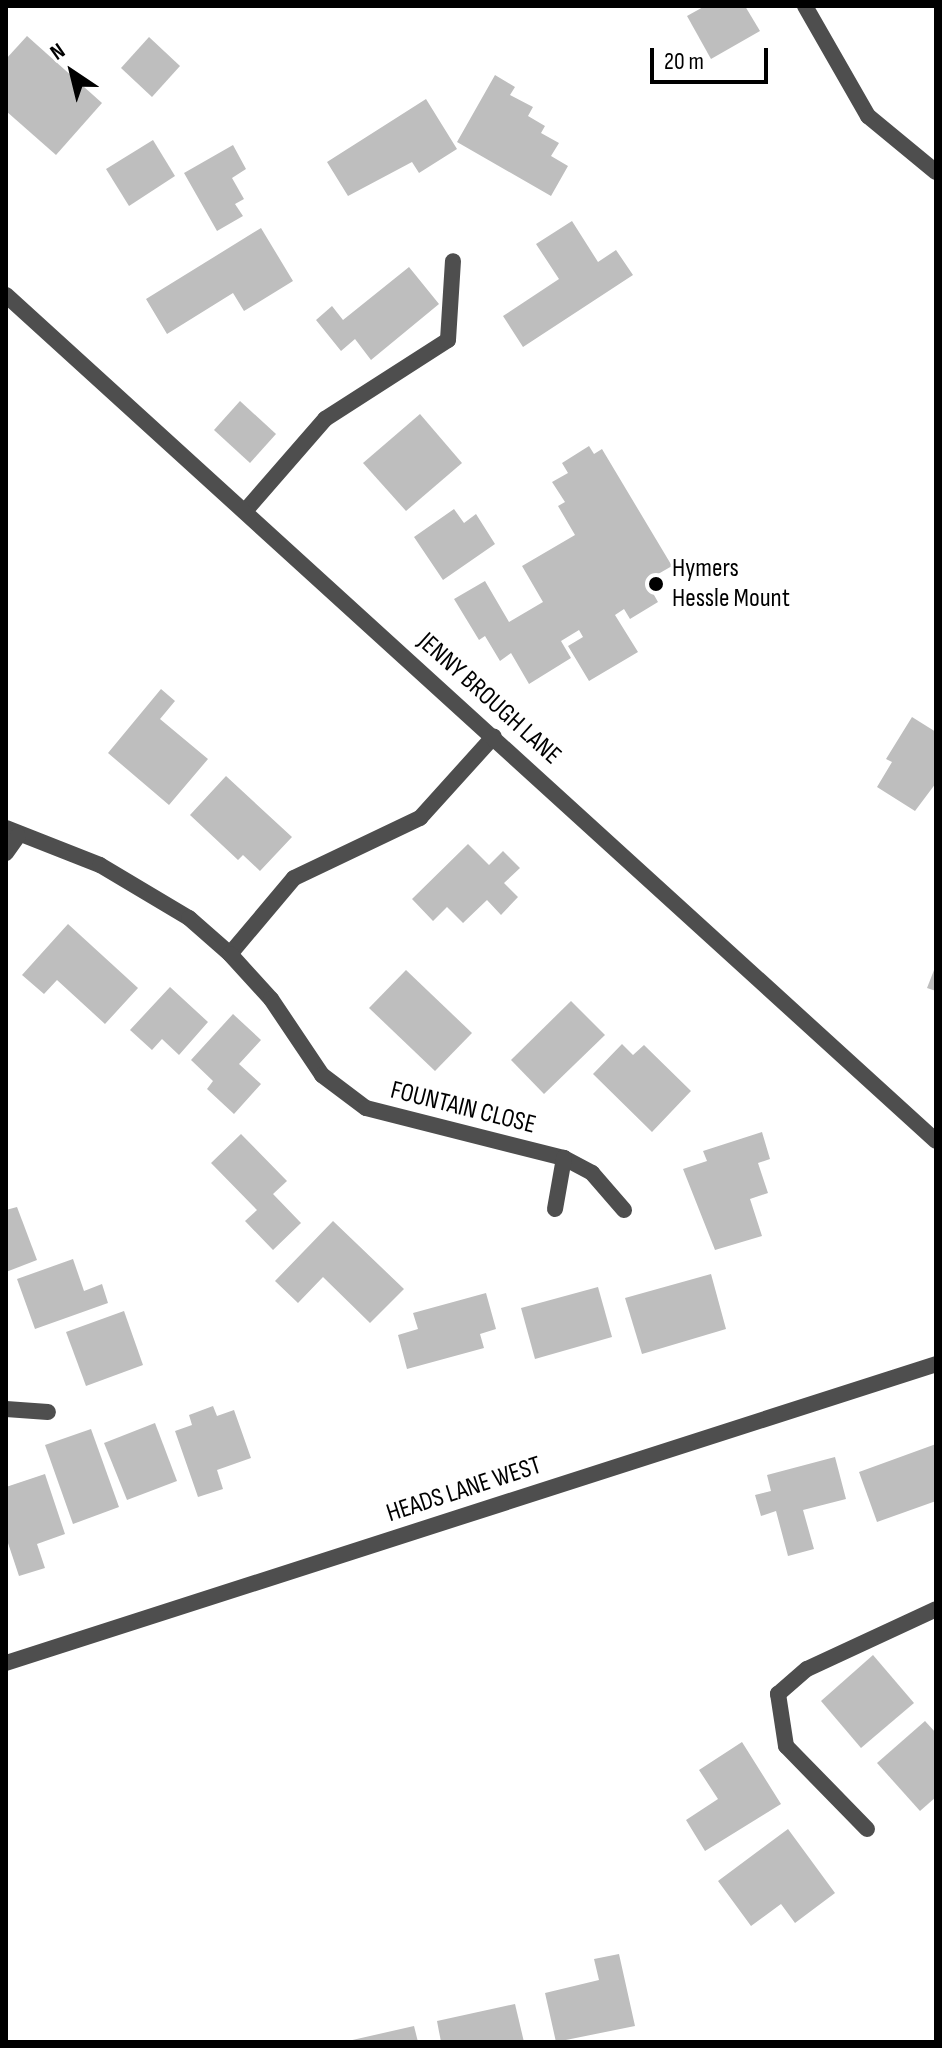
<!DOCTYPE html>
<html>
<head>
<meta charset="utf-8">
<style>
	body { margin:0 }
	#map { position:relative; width:942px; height:2048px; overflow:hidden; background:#fff; font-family:"Sofia Sans Condensed",sans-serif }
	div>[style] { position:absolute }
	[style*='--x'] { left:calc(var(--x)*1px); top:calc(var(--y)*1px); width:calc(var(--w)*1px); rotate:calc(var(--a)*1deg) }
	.building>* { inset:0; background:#bebebe }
	.minor>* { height:16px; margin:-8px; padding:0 8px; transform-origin:8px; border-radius:8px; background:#4e4e4e }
	.tertiary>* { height:16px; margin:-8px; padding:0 8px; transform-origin:8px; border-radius:8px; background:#4e4e4e }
	.dots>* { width:22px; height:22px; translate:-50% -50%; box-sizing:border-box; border:4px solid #fff; border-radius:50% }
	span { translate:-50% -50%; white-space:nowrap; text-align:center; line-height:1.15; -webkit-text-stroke:6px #fff; paint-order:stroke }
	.poi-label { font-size:26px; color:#000 }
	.left { translate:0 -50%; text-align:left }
	.street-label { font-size:26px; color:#000 }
	.frame { position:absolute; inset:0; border:8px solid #000; pointer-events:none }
	.north { position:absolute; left:32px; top:32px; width:80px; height:80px; -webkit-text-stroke:6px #fff; paint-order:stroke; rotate:325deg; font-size:22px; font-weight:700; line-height:32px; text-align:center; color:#000 }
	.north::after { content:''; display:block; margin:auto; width:28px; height:36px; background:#000; clip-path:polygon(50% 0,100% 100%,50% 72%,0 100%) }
	.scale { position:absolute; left:650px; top:48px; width:118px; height:36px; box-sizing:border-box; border:4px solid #000; border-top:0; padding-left:10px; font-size:24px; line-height:28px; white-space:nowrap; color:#000; -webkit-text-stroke:6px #fff; paint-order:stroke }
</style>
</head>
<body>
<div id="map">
	<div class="building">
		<div style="clip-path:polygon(705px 6px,745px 6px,760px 31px,711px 59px,687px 16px)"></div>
		<div style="clip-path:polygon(27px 36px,102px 103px,56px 155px,6px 111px,6px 59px)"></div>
		<div style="clip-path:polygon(149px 37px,180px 66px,152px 97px,121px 68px)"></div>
		<div style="clip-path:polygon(495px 75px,515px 87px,510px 95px,533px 107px,528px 116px,545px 126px,541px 133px,559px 143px,551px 156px,568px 166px,551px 196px,457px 142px)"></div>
		<div style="clip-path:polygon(426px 99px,457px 149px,419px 173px,412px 162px,348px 196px,327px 162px)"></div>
		<div style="clip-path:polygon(153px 140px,175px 176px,129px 206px,106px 169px)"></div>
		<div style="clip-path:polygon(233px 145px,246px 169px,232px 178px,244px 199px,235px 204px,243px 216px,217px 231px,184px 173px)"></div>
		<div style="clip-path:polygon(572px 221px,598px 262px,616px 250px,633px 275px,523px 347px,503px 316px,559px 279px,536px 244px)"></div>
		<div style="clip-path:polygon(261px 228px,293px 281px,244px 311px,233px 293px,167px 334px,146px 299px)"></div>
		<div style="clip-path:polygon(409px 267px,439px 304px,371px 360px,355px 339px,341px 351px,316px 320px,332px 306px,343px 320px)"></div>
		<div style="clip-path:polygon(240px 401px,276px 434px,250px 463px,214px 430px)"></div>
		<div style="clip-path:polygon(420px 414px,462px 463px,406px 511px,363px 463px)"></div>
		<div style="clip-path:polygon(589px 446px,594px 454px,602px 449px,672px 566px,646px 581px,658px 602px,630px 619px,624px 609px,615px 615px,638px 652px,589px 681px,568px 646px,583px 637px,579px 630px,561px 641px,571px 658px,529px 684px,511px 653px,500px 661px,485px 636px,479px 640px,454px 599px,485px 581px,509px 622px,543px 602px,522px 566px,575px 535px,558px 506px,565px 502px,552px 482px,568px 473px,562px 463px)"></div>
		<div style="clip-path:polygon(454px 509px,464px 523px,476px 514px,495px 544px,443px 580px,414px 537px)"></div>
		<div style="clip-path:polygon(161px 689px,175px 701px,160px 719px,208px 759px,169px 805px,108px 753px)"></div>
		<div style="clip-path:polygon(912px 717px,936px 732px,936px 783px,915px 811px,877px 787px,892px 762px,886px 759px)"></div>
		<div style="clip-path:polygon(226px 776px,292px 837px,260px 871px,243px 855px,238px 860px,190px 815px)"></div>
		<div style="clip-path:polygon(468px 844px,489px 865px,503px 851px,520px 868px,504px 883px,518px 897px,501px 915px,487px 900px,463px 923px,447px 907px,433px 921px,412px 899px)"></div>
		<div style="clip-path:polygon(68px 924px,138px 988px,105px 1024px,57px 980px,44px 994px,22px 975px)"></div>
		<div style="clip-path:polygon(936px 965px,936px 991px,927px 988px)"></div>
		<div style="clip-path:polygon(406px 970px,472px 1033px,435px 1071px,369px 1008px)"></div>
		<div style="clip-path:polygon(170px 987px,208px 1022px,179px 1055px,162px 1039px,152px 1050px,130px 1030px)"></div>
		<div style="clip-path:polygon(571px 1001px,605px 1035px,544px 1094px,511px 1060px)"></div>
		<div style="clip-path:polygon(233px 1014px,261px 1040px,239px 1064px,261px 1084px,234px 1114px,207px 1089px,213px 1081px,191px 1060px)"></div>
		<div style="clip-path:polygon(622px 1044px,633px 1055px,644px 1045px,691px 1091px,652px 1132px,593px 1074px)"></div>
		<div style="clip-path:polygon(762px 1132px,770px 1159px,758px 1163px,768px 1193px,750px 1199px,762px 1236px,715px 1250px,683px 1169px,707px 1161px,703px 1151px)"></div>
		<div style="clip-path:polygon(241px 1134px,287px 1181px,273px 1194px,301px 1223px,273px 1250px,245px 1221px,257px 1210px,211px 1163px)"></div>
		<div style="clip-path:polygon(17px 1207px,37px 1260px,6px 1272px,6px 1210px)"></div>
		<div style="clip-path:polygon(333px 1221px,404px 1289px,370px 1323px,323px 1277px,298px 1303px,275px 1281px)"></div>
		<div style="clip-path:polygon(73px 1259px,84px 1291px,102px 1284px,108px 1303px,35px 1329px,17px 1279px)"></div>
		<div style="clip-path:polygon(711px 1274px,726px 1329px,642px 1354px,625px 1298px)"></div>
		<div style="clip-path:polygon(598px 1287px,612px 1337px,535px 1359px,521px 1308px)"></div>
		<div style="clip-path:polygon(486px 1293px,496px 1329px,480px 1334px,484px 1348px,407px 1369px,398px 1335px,418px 1329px,413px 1313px)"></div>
		<div style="clip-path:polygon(124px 1311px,143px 1365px,86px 1386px,66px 1332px)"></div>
		<div style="clip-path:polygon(213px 1406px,217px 1416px,234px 1410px,251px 1458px,217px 1470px,223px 1489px,198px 1497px,175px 1431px,192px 1425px,189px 1415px)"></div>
		<div style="clip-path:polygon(155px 1423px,177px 1481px,127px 1500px,104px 1443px)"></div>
		<div style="clip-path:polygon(91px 1429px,119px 1507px,73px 1524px,45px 1445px)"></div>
		<div style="clip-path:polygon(936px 1444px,936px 1501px,877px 1522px,859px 1472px)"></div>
		<div style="clip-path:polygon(835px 1457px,846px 1499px,803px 1510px,814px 1549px,788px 1556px,776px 1511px,761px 1516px,755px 1495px,771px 1491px,767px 1475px)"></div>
		<div style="clip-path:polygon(45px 1474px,65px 1534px,37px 1544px,45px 1568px,19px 1576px,6px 1537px,6px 1487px)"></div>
		<div style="clip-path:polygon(873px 1655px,914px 1703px,861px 1748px,821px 1701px)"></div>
		<div style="clip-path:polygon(925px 1721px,936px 1733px,936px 1797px,920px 1811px,877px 1763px)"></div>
		<div style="clip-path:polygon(742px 1742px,781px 1804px,705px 1851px,686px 1820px,718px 1799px,699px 1770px)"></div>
		<div style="clip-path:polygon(788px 1829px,835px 1893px,795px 1923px,781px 1904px,751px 1926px,718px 1881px)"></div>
		<div style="clip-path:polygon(619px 1954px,635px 2026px,556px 2042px,545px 1993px,599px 1980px,594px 1959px)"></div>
		<div style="clip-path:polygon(515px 2004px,524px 2042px,441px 2042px,437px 2021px)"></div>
		<div style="clip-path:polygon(414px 2026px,418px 2042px,348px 2042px,348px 2041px)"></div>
	</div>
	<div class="minor">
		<div style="--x:805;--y:6;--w:127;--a:60.2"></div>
		<div style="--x:868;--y:116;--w:88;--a:39.5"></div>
		<div style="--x:246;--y:510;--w:121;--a:-49"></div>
		<div style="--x:325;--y:419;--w:146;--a:-32.7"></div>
		<div style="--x:448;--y:340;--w:79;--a:-86.4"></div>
		<div style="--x:6;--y:828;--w:101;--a:21.5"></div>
		<div style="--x:100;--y:865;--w:104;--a:30.8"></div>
		<div style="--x:189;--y:918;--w:55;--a:41.3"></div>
		<div style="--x:230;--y:954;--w:99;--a:-49.9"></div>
		<div style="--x:294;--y:878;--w:140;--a:-25.5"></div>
		<div style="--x:420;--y:818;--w:110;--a:-47.9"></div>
		<div style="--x:6;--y:853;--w:21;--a:-55"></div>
		<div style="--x:230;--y:954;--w:61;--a:47.7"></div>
		<div style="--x:271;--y:999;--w:92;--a:56.1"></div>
		<div style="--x:322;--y:1075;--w:55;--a:36.9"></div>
		<div style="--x:366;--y:1108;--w:204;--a:14.2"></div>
		<div style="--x:564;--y:1158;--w:32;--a:28"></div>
		<div style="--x:592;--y:1173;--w:49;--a:49.1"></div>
		<div style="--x:555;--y:1209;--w:52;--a:-80"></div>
		<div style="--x:6;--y:1409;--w:42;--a:4.1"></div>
		<div style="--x:6;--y:1663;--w:977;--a:-17.82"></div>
		<div style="--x:867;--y:1829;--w:116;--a:-134.3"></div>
		<div style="--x:786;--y:1746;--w:53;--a:-98.7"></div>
		<div style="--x:778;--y:1694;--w:38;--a:-41"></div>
		<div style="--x:807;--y:1669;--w:142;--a:-24.9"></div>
	</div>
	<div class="tertiary">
		<div style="--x:6;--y:295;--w:1257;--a:42.29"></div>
	</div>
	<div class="dots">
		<div style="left:656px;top:584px;background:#000"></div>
	</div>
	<div class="poi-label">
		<span class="left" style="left:672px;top:584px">Hymers<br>Hessle Mount</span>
	</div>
	<div class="street-label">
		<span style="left:489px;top:699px;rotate:42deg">JENNY BROUGH LANE</span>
		<span style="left:463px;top:1108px;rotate:14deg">FOUNTAIN CLOSE</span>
		<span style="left:464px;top:1490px;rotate:-18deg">HEADS LANE WEST</span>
	</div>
	<div class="frame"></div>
	<div class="north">N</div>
	<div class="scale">20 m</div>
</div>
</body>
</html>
